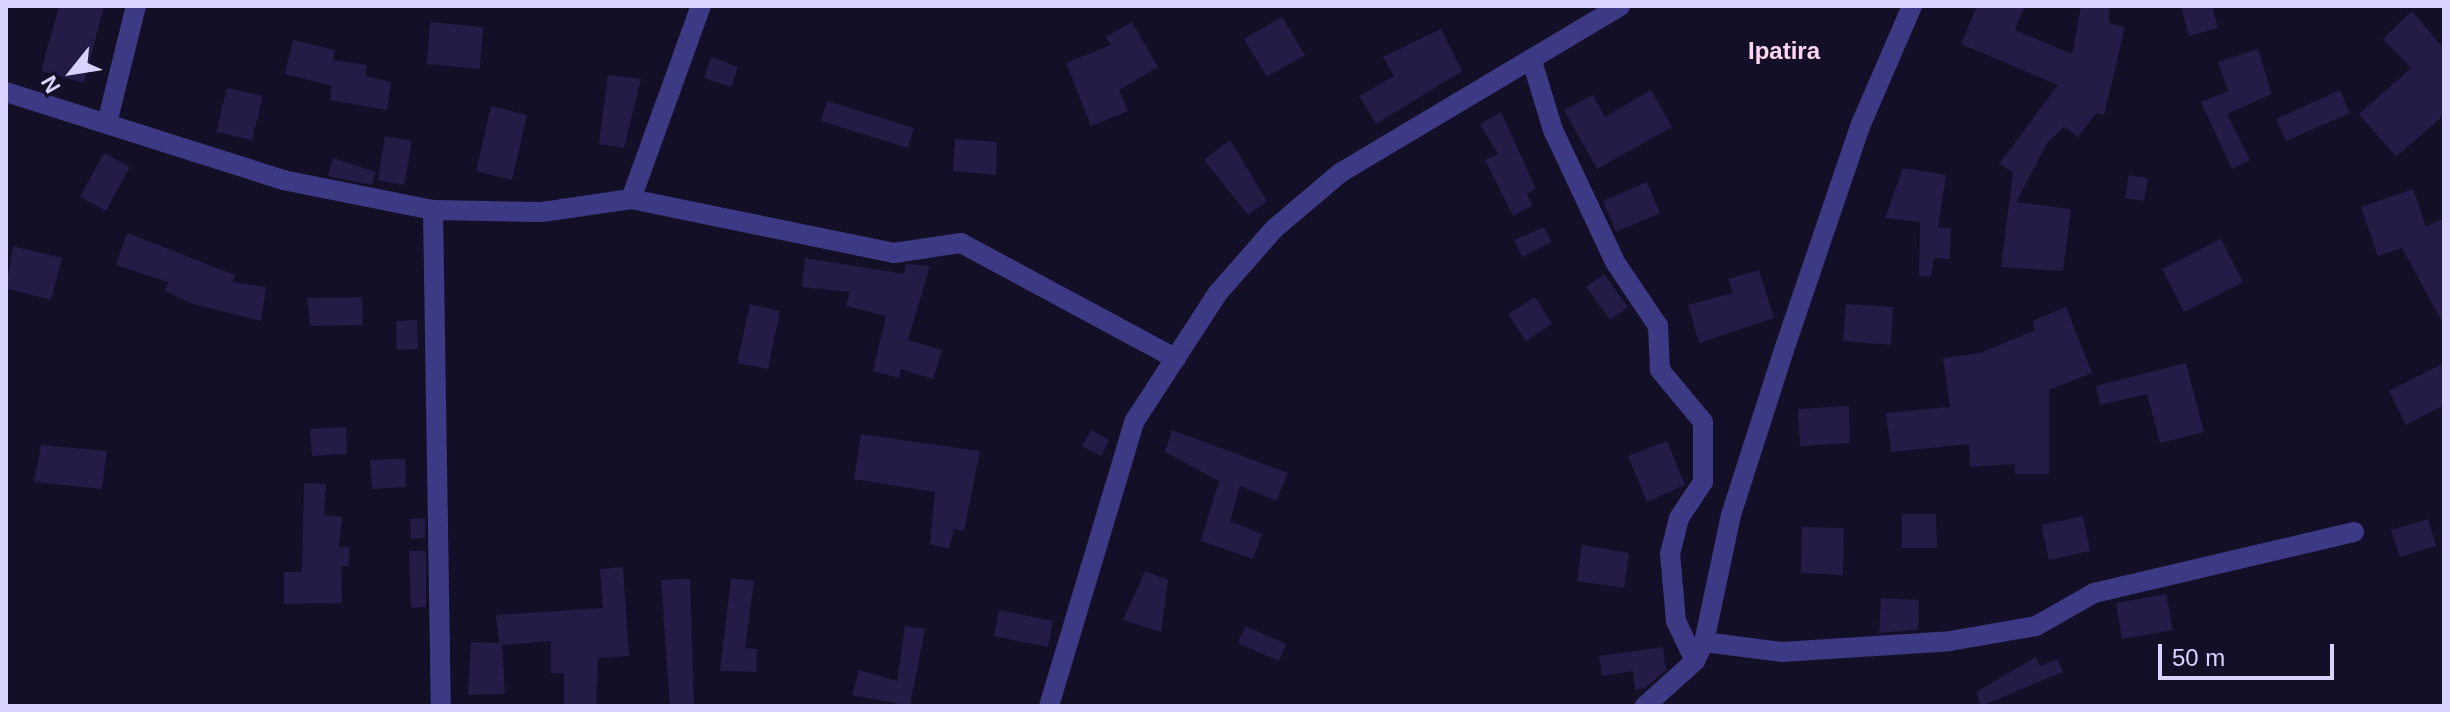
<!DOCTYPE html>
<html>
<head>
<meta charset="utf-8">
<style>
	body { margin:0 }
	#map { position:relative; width:2450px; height:712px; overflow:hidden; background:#130f26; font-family:Arial,sans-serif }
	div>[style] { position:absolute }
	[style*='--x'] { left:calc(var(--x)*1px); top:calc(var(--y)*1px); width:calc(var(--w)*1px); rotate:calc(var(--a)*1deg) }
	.building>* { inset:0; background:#241b47 }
	.minor>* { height:20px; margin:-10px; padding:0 10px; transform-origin:10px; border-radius:10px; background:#3d3a85 }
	span { translate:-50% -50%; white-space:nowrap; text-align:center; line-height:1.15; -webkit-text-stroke:6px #130f26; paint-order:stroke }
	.quarter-label { font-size:24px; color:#ffd6f0; font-weight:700 }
	.frame { position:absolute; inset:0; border:8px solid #d9d4ff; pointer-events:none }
	.north { position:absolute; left:32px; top:32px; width:80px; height:80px; -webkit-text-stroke:6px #130f26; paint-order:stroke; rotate:240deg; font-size:22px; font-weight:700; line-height:32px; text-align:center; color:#d9d4ff }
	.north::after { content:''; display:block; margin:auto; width:28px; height:36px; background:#d9d4ff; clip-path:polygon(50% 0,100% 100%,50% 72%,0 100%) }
	.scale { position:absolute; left:2158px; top:644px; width:176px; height:36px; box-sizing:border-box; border:4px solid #d9d4ff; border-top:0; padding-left:10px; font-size:24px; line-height:28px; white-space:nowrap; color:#d9d4ff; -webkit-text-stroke:6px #130f26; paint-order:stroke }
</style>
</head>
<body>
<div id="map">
	<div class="building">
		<div style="clip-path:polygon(59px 6px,104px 6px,84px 83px,41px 71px)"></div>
		<div style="clip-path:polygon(1977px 6px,2025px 6px,2015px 30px,2072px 54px,2081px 6px,2109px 6px,2109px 23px,2125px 27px,2104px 115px,2096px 113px,2078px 137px,2064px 127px,2048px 142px,2016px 202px,2071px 209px,2063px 271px,2001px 267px,2013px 172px,1999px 164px,2058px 85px,1961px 44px)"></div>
		<div style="clip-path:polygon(2181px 6px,2212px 6px,2218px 28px,2189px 36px)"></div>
		<div style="clip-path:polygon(2412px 11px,2444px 49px,2444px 115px,2396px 157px,2359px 114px,2411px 68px,2383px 39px)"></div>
		<div style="clip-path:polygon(1282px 17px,1305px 55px,1267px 77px,1244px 39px)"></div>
		<div style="clip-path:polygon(430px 22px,483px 27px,480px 69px,427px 64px)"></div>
		<div style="clip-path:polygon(1132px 22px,1158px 67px,1119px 90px,1128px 111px,1091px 126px,1066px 63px,1111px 45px,1106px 37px)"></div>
		<div style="clip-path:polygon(1441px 29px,1462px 71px,1376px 124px,1359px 96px,1394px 76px,1383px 57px)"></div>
		<div style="clip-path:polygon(293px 40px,335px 50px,333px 60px,367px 65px,366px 76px,391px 82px,387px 110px,330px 100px,332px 86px,285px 74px)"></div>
		<div style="clip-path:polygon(2258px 49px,2272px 94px,2227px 114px,2250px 160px,2232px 169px,2201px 102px,2228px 91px,2218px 62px)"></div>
		<div style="clip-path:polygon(711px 57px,738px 67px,731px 87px,704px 78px)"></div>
		<div style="clip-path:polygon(608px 75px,641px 79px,624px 148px,599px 144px)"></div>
		<div style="clip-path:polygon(227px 88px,263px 96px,252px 140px,216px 132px)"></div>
		<div style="clip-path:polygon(1651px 90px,1672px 127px,1597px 169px,1564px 110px,1593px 95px,1605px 117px)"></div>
		<div style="clip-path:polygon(2340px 90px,2350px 113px,2286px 141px,2276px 119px)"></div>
		<div style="clip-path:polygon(827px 101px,914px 128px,908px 148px,821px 121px)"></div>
		<div style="clip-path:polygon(491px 106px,527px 115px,512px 180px,476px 171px)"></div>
		<div style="clip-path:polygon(1501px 112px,1536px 189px,1527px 194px,1533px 205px,1513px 216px,1485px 160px,1498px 154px,1480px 124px)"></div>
		<div style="clip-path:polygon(385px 136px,412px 141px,404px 185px,378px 180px)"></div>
		<div style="clip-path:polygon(955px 139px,997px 142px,996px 175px,953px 171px)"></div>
		<div style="clip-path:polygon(1230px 140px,1267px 201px,1248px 215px,1204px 160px)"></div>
		<div style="clip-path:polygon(104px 153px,130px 167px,106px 211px,80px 197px)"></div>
		<div style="clip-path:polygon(333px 158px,376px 172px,372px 185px,328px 176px)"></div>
		<div style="clip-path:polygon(1903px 168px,1946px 175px,1938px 228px,1951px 228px,1950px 259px,1934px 258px,1931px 277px,1919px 276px,1920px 222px,1885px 218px)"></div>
		<div style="clip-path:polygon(2129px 175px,2148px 178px,2144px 201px,2125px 198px)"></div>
		<div style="clip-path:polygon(1647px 182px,1660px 213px,1616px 232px,1603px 201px)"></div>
		<div style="clip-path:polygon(2413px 189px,2426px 227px,2444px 218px,2444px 325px,2402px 248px,2378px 256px,2361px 207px)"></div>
		<div style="clip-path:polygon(1544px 227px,1552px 242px,1522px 257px,1514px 240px)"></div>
		<div style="clip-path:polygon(127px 233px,235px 275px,232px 282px,266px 287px,261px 321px,193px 304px,165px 291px,168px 282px,116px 265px)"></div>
		<div style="clip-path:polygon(2221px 239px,2243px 282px,2184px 312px,2162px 269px)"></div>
		<div style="clip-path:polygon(13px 246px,62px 258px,51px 300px,6px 288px)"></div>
		<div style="clip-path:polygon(805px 258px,904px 274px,906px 264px,930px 266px,908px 340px,942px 350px,933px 379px,901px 369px,899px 378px,873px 371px,886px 316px,846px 306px,850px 292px,802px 287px)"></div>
		<div style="clip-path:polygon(1759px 270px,1774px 318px,1699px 343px,1688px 305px,1733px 293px,1728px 279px)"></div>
		<div style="clip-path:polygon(1604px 274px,1628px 307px,1610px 320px,1586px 287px)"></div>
		<div style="clip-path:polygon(362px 297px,363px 325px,310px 326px,307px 298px)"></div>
		<div style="clip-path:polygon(1535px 297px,1552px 324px,1526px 341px,1508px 314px)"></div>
		<div style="clip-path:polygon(750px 304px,780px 311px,768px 369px,737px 363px)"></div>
		<div style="clip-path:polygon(1846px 304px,1893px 307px,1891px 345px,1843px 341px)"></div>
		<div style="clip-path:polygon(2066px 307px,2092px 373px,2049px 390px,2049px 474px,2015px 474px,2015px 464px,1970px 467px,1969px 444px,1891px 452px,1886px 413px,1950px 407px,1943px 358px,1980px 353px,2035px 330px,2032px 321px)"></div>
		<div style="clip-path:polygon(417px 320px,418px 349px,397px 350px,396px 321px)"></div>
		<div style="clip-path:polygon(2186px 363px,2204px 432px,2160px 443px,2147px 394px,2100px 405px,2096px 386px)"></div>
		<div style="clip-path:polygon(2444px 363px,2444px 405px,2406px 425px,2389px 391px)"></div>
		<div style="clip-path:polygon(1849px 406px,1850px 443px,1800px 446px,1798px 409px)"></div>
		<div style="clip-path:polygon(346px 427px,347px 454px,312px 456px,310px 429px)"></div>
		<div style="clip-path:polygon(1091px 430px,1109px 440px,1101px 456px,1082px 446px)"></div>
		<div style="clip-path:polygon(1172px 430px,1288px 473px,1276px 501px,1240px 486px,1230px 521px,1262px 534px,1253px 559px,1201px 541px,1219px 481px,1165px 452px)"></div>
		<div style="clip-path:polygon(861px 434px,980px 451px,964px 531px,954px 529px,949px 549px,930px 544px,935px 492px,854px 479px)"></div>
		<div style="clip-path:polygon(1667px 441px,1685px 485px,1647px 502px,1628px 456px)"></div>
		<div style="clip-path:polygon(41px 445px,107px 451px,102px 489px,34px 482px)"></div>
		<div style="clip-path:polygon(405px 459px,406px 487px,372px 489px,370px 460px)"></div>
		<div style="clip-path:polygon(304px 483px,326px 484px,324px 515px,342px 517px,339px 547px,349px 547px,349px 566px,341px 566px,342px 603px,284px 604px,284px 572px,302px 572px)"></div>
		<div style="clip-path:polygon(1902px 514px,1936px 514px,1937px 548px,1902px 548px)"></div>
		<div style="clip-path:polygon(2083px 516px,2090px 551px,2049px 560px,2041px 525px)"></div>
		<div style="clip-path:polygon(425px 518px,425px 538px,411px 539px,410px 519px)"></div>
		<div style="clip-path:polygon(2428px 519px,2436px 546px,2400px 557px,2391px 530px)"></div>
		<div style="clip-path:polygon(1802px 527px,1844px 528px,1843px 575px,1801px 573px)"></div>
		<div style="clip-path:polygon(1582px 545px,1629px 553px,1624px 588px,1577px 581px)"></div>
		<div style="clip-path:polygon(409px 551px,426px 551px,426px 607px,411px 608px)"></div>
		<div style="clip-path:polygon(623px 567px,629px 656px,598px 658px,596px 706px,564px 706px,564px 673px,551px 673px,551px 641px,502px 645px,505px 694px,468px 695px,471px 642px,499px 643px,496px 615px,603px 608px,600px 569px)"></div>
		<div style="clip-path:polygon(1145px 571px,1168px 580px,1161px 632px,1123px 620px)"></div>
		<div style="clip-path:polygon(731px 578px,754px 581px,745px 648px,757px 649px,756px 672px,720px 671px)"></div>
		<div style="clip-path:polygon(690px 579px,694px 706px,670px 706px,661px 580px)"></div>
		<div style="clip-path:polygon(2166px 594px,2173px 630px,2122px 639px,2116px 603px)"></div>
		<div style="clip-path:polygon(1881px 598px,1919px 600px,1918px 630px,1879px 633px)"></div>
		<div style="clip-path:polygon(999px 610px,1053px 621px,1048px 647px,994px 636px)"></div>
		<div style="clip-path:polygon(905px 626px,925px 629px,910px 706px,852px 695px,859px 670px,897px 681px)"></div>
		<div style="clip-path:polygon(1245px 626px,1286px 644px,1279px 661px,1238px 643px)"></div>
		<div style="clip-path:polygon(1663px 647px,1666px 670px,1645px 688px,1635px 690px,1633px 671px,1602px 676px,1599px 656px)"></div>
		<div style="clip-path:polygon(2036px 657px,2040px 666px,2057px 659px,2063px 672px,1981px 706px,1976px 692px)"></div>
	</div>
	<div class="minor">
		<div style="--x:1532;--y:61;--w:72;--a:73.1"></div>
		<div style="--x:1553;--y:130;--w:146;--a:64.8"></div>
		<div style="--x:1615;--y:262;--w:77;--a:56.1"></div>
		<div style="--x:1658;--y:326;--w:44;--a:87.4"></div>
		<div style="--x:1660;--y:370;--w:67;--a:50.4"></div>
		<div style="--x:1703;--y:422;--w:60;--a:90"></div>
		<div style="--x:1703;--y:482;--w:43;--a:123.7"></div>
		<div style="--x:1679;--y:518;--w:36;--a:104"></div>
		<div style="--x:1670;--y:553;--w:68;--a:85"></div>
		<div style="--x:1676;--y:621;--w:44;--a:64.6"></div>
		<div style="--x:6;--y:92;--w:291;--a:17.6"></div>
		<div style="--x:283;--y:180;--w:153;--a:11.3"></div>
		<div style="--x:433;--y:210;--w:109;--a:1.1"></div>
		<div style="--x:542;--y:212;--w:90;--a:-8.3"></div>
		<div style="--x:631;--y:199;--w:268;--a:11.6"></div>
		<div style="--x:894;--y:253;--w:68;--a:-8.5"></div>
		<div style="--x:961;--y:243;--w:244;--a:28.3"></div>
		<div style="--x:107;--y:123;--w:121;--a:-76.1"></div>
		<div style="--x:631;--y:199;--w:205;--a:-70.1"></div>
		<div style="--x:433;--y:210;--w:496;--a:89.1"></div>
		<div style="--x:1704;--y:642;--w:79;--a:7.3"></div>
		<div style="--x:1782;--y:652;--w:168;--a:-3.7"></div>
		<div style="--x:1950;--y:641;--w:87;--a:-9.9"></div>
		<div style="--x:2036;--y:626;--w:67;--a:-29.6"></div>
		<div style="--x:2094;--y:593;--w:267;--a:-13.2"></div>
		<div style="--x:1049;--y:706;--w:296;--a:-73.3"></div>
		<div style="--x:1134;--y:422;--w:153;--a:-57"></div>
		<div style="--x:1217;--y:294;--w:88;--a:-48.7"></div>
		<div style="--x:1275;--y:228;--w:85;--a:-40.2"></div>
		<div style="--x:1340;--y:173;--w:326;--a:-30.8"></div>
		<div style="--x:1645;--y:706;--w:67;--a:-42"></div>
		<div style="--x:1695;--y:661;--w:21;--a:-65"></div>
		<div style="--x:1704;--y:642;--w:130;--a:-78"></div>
		<div style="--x:1731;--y:515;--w:180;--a:-72.2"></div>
		<div style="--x:1786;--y:344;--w:232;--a:-71.2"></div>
		<div style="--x:1861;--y:124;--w:129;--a:-66.6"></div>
	</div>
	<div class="quarter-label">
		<span style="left:1784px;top:51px">Ipatira</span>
	</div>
	<div class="frame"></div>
	<div class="north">N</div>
	<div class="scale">50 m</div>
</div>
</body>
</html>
